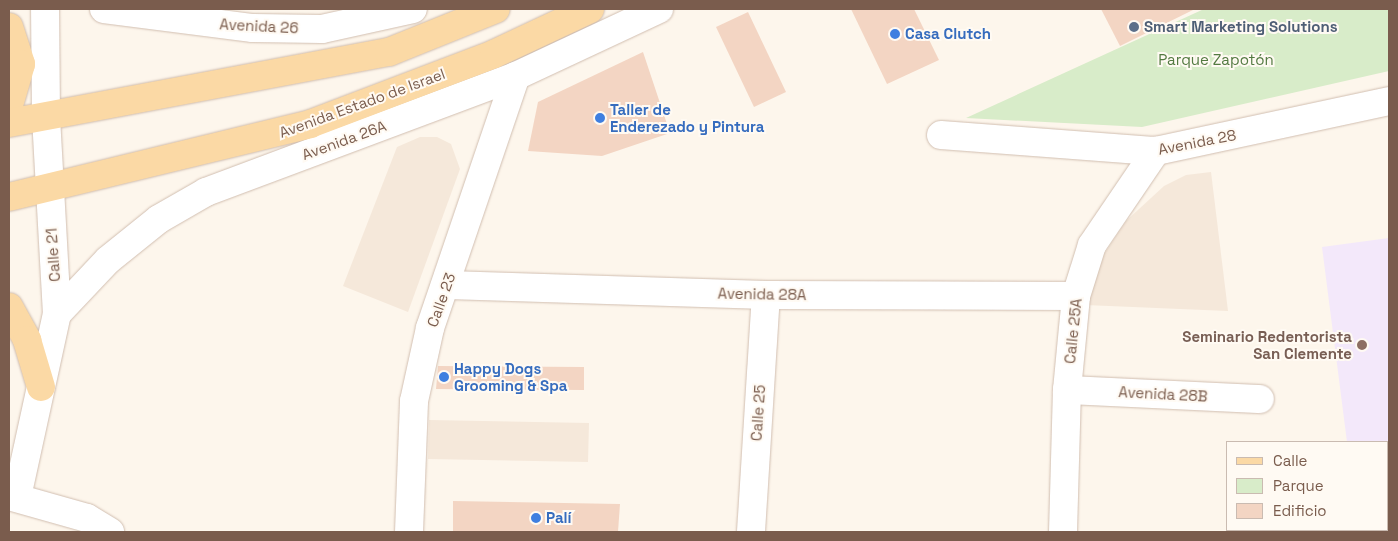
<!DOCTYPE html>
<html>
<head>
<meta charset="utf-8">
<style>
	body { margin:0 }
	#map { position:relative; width:1398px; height:541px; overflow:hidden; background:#fdf6ec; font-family:"Space Grotesk",sans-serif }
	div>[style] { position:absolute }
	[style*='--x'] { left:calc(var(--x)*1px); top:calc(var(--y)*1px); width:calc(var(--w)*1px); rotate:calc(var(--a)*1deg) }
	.residential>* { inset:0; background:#f5e8da }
	.education>* { inset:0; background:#f3e8fa }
	.green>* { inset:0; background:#d8ecc9 }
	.building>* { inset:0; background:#f3d5c3 }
	.roads { filter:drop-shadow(0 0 1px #d1beb0) drop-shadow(0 0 1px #d1beb0) }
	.minor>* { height:28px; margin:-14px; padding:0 14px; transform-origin:14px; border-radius:14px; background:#fff }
	.major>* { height:28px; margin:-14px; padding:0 14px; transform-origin:14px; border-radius:14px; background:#fbd9a5 }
	.dots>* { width:14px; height:14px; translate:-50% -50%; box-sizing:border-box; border:2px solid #fffaf3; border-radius:50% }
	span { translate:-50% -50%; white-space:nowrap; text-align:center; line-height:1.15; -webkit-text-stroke:4px #fffaf3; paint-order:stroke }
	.street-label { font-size:15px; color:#7a5c4d }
	.service-label { font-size:15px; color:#4e5e75; font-weight:700 }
	.left { translate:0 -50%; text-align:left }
	.shop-label { font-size:15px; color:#366cbe; font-weight:700 }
	.park-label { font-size:15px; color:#537a41 }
	.education-label { font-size:15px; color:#785e54; font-weight:700 }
	.right { translate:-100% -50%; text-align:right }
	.frame { position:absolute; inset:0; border:10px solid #7a5c4d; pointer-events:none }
	.legend { position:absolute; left:1226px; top:441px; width:162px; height:90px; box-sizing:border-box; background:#fffaf3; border:1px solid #cabbb1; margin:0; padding:6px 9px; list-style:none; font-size:15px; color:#7a5c4d }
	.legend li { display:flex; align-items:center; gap:10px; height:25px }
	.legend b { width:25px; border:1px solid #cabbb1 }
</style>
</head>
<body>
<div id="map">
	<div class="residential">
		<div style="clip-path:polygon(420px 137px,437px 137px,451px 144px,460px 169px,408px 312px,343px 286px,397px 147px)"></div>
		<div style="clip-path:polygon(1211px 172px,1228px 311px,1085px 305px,1094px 269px,1126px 221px,1164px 186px,1186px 175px)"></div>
		<div style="clip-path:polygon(429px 420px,589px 423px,588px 462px,428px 459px)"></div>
	</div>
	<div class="education">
		<div style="clip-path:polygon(1389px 238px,1389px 514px,1387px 442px,1347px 442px,1322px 247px)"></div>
	</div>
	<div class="green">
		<div style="clip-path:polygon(1204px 9px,1389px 9px,1389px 71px,1142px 127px,966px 118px)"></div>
	</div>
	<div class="building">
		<div style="clip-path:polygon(851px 9px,914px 9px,939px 60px,887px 84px)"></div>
		<div style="clip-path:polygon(1101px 9px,1195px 9px,1120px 46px)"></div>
		<div style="clip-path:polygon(748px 12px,786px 92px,754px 107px,716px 27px)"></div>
		<div style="clip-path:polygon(643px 52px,670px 133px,602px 156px,528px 151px,538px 102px)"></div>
		<div style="clip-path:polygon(438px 366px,584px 367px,584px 390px,436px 389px)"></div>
		<div style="clip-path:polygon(453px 501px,620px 504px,618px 532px,453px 532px)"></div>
	</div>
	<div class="roads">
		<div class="minor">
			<div style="--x:104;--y:9;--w:150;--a:7.3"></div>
			<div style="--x:253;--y:28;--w:69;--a:0.8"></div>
			<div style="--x:322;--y:29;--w:93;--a:-12.4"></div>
			<div style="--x:941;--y:135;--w:216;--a:4.3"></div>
			<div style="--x:1156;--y:151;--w:238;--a:-12.1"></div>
			<div style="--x:448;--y:285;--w:318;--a:1.8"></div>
			<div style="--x:766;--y:295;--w:310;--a:0.2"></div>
			<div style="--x:57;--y:314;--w:74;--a:-46.6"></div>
			<div style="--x:108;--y:260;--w:65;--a:-38.8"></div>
			<div style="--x:159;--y:219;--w:54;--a:-29.9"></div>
			<div style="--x:206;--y:192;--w:331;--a:-20.5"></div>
			<div style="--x:516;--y:76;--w:158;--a:-25.1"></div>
			<div style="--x:1067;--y:390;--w:193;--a:2.7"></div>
			<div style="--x:9;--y:496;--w:81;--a:15.8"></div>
			<div style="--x:87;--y:518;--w:27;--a:31"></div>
			<div style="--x:17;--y:497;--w:187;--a:-77.7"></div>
			<div style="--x:57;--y:314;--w:197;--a:-93.2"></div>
			<div style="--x:46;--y:117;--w:108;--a:-90.5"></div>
			<div style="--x:1367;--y:530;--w:2;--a:90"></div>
			<div style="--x:409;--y:532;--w:131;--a:-87.8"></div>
			<div style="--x:414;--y:401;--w:75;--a:-77.6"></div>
			<div style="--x:430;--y:328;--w:266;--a:-71.2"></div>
			<div style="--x:751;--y:532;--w:237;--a:-86.4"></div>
			<div style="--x:1063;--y:532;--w:142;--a:-88.4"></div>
			<div style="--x:1067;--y:390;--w:94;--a:-84.5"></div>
			<div style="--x:1076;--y:296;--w:53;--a:-72.6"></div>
			<div style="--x:1092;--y:245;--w:114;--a:-55.8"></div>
		</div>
		<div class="major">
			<div style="--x:9;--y:27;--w:39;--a:72"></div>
			<div style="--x:21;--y:64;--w:43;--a:106.3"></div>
			<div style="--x:9;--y:123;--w:387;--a:-10.6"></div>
			<div style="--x:389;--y:52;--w:115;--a:-21.9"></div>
			<div style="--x:9;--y:197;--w:310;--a:-13.6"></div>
			<div style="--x:310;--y:124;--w:197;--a:-20.8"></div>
			<div style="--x:494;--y:54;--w:106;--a:-25.1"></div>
			<div style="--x:9;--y:307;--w:38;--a:61"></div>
			<div style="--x:27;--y:340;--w:49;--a:73.4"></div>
		</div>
	</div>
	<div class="dots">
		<div style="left:1134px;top:27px;background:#5c6f8a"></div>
		<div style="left:895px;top:34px;background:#3f7fe0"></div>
		<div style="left:600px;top:118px;background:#3f7fe0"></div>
		<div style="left:1362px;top:345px;background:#8d6e63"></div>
		<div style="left:444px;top:377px;background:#3f7fe0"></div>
		<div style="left:536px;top:518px;background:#3f7fe0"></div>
	</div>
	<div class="street-label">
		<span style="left:259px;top:26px;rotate:3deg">Avenida 26</span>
		<span style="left:362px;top:103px;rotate:-20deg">Avenida Estado de Israel</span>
		<span style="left:344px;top:140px;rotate:-20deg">Avenida 26A</span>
		<span style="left:1197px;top:142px;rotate:-11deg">Avenida 28</span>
		<span style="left:53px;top:255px;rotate:-94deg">Calle 21</span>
		<span style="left:762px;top:294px;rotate:1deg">Avenida 28A</span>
		<span style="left:441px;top:300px;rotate:-70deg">Calle 23</span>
		<span style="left:1073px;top:331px;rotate:-84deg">Calle 25A</span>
		<span style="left:1163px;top:394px;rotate:3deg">Avenida 28B</span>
		<span style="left:758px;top:413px;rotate:-86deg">Calle 25</span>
	</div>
	<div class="service-label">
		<span class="left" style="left:1144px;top:27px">Smart Marketing Solutions</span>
	</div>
	<div class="shop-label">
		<span class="left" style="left:905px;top:34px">Casa Clutch</span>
		<span class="left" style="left:610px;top:118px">Taller de<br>Enderezado y Pintura</span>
		<span class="left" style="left:454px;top:377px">Happy Dogs<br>Grooming &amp; Spa</span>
		<span class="left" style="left:546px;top:518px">Palí</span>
	</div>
	<div class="park-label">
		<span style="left:1216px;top:60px">Parque Zapotón</span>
	</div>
	<div class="education-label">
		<span class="right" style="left:1352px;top:345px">Seminario Redentorista<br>San Clemente</span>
	</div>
	<div class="frame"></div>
	<ul class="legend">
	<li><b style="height:6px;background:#fbd9a5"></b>Calle</li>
	<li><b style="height:14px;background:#d8ecc9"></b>Parque</li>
	<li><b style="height:14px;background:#f3d5c3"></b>Edificio</li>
	</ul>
</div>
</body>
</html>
